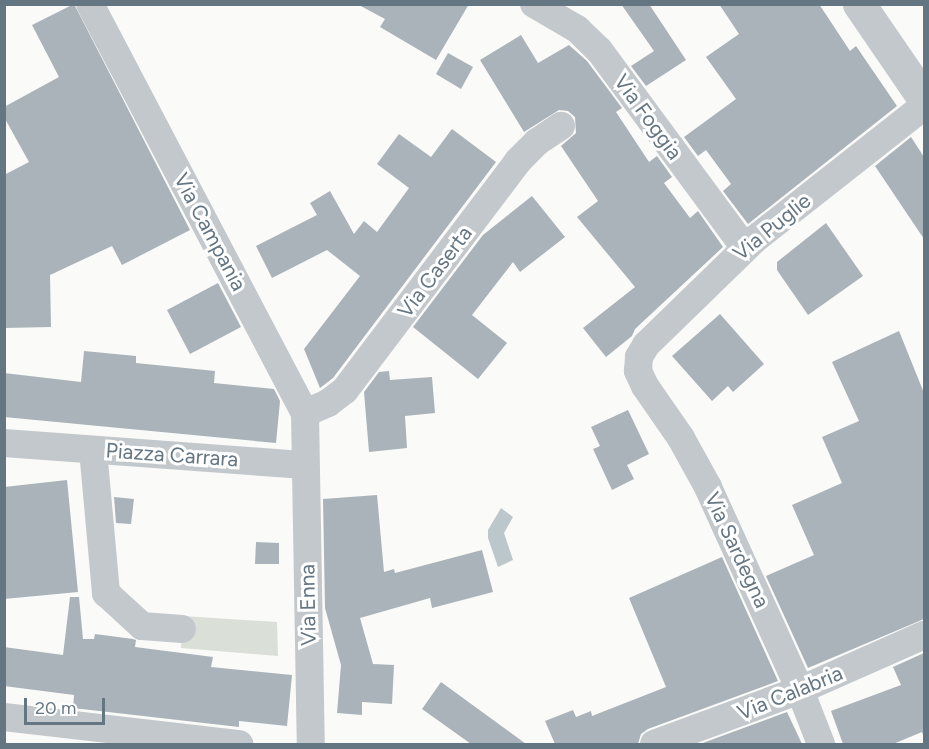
<!DOCTYPE html>
<html>
<head>
<meta charset="utf-8">
<style>
	body { margin:0 }
	#map { position:relative; width:929px; height:749px; overflow:hidden; background:#fafaf8; font-family:Figtree,sans-serif }
	div>[style] { position:absolute }
	[style*='--x'] { left:calc(var(--x)*1px); top:calc(var(--y)*1px); width:calc(var(--w)*1px); rotate:calc(var(--a)*1deg) }
	.green>* { inset:0; background:#dadfd7 }
	.water>* { inset:0; background:#bbc7cb }
	.building>* { inset:0; background:#aab3b9 }
	.minor>* { height:28px; margin:-14px; padding:0 14px; transform-origin:14px; border-radius:14px; background:#c3c8cc }
	.tertiary>* { height:33px; margin:-16.5px; padding:0 16.5px; transform-origin:16.5px; border-radius:16.5px; background:#c3c8cc }
	span { translate:-50% -50%; white-space:nowrap; text-align:center; line-height:1.15; -webkit-text-stroke:6px #fff; paint-order:stroke }
	.street-label { font-size:21px; color:#657683 }
	.frame { position:absolute; inset:0; border:6px solid #657683; pointer-events:none }
	.scale { position:absolute; left:24px; top:698px; width:81px; height:27px; box-sizing:border-box; border:3px solid #657683; border-top:0; padding-left:8px; font-size:18px; line-height:21px; white-space:nowrap; color:#657683; -webkit-text-stroke:4px #fff; paint-order:stroke }
</style>
</head>
<body>
<div id="map">
	<div class="green">
		<div style="clip-path:polygon(183px 616px,277px 622px,278px 656px,181px 648px)"></div>
	</div>
	<div class="water">
		<div style="clip-path:polygon(501px 508px,513px 517px,504px 533px,513px 560px,498px 567px,488px 538px,488px 530px)"></div>
	</div>
	<div class="building">
		<div style="clip-path:polygon(74px 4px,190px 230px,122px 265px,112px 246px,50px 275px,51px 327px,4px 328px,4px 175px,29px 162px,4px 117px,4px 107px,59px 77px,32px 25px)"></div>
		<div style="clip-path:polygon(357px 4px,469px 4px,436px 60px,380px 27px,385px 19px)"></div>
		<div style="clip-path:polygon(621px 4px,649px 4px,686px 60px,646px 86px,631px 66px,654px 51px)"></div>
		<div style="clip-path:polygon(719px 4px,819px 4px,850px 51px,856px 46px,897px 106px,748px 224px,723px 191px,731px 184px,706px 150px,698px 156px,684px 137px,736px 99px,706px 57px,739px 34px)"></div>
		<div style="clip-path:polygon(521px 35px,538px 63px,569px 45px,587px 61px,622px 108px,616px 112px,649px 162px,657px 156px,672px 177px,664px 183px,690px 218px,698px 211px,723px 247px,635px 329px,632px 336px,606px 357px,583px 328px,635px 287px,577px 217px,598px 201px,561px 146px,576px 133px,575px 117px,568px 111px,559px 110px,524px 132px,480px 60px)"></div>
		<div style="clip-path:polygon(448px 53px,473px 67px,461px 89px,436px 74px)"></div>
		<div style="clip-path:polygon(452px 129px,496px 162px,333px 378px,320px 388px,304px 349px,360px 276px,327px 250px,272px 278px,256px 246px,317px 215px,310px 203px,330px 191px,354px 234px,364px 221px,377px 232px,409px 188px,377px 164px,399px 134px,431px 157px)"></div>
		<div style="clip-path:polygon(911px 137px,924px 157px,924px 239px,875px 166px)"></div>
		<div style="clip-path:polygon(532px 196px,565px 237px,520px 272px,513px 262px,472px 315px,507px 343px,478px 379px,413px 327px,483px 235px)"></div>
		<div style="clip-path:polygon(826px 223px,863px 276px,808px 315px,777px 270px,777px 262px)"></div>
		<div style="clip-path:polygon(218px 283px,241px 327px,190px 354px,167px 310px)"></div>
		<div style="clip-path:polygon(720px 314px,764px 364px,733px 392px,728px 386px,712px 401px,672px 356px)"></div>
		<div style="clip-path:polygon(899px 331px,924px 393px,924px 619px,808px 668px,766px 576px,814px 555px,792px 505px,842px 483px,822px 437px,859px 421px,832px 362px)"></div>
		<div style="clip-path:polygon(84px 351px,136px 356px,136px 363px,215px 371px,214px 383px,274px 389px,280px 401px,276px 443px,4px 417px,4px 373px,81px 382px)"></div>
		<div style="clip-path:polygon(389px 371px,390px 380px,432px 377px,435px 413px,405px 416px,407px 448px,369px 452px,364px 392px,379px 372px)"></div>
		<div style="clip-path:polygon(628px 410px,649px 454px,627px 465px,634px 479px,612px 490px,593px 449px,600px 446px,591px 427px)"></div>
		<div style="clip-path:polygon(67px 480px,78px 592px,4px 599px,4px 487px)"></div>
		<div style="clip-path:polygon(377px 495px,384px 572px,394px 569px,395px 573px,482px 550px,493px 592px,432px 608px,430px 598px,360px 618px,373px 664px,394px 665px,392px 704px,362px 702px,362px 715px,337px 713px,341px 665px,325px 608px,323px 499px)"></div>
		<div style="clip-path:polygon(114px 497px,134px 499px,131px 524px,116px 523px)"></div>
		<div style="clip-path:polygon(256px 542px,279px 543px,279px 564px,255px 564px)"></div>
		<div style="clip-path:polygon(722px 557px,778px 681px,648px 729px,641px 734px,638px 744px,555px 744px,545px 721px,573px 710px,576px 717px,591px 711px,592px 716px,666px 687px,629px 598px)"></div>
		<div style="clip-path:polygon(70px 597px,79px 597px,83px 639px,94px 639px,95px 634px,133px 639px,136px 640px,135px 647px,213px 657px,211px 667px,292px 675px,287px 726px,239px 721px,239px 727px,73px 708px,74px 695px,4px 686px,4px 647px,63px 655px)"></div>
		<div style="clip-path:polygon(924px 653px,924px 738px,922px 732px,893px 744px,843px 744px,831px 711px,901px 685px,893px 667px)"></div>
		<div style="clip-path:polygon(441px 682px,526px 744px,471px 744px,422px 709px)"></div>
		<div style="clip-path:polygon(787px 712px,802px 744px,700px 744px)"></div>
	</div>
	<div class="minor">
		<div style="--x:90;--y:4;--w:462;--a:62.3"></div>
		<div style="--x:305;--y:413;--w:331;--a:89"></div>
		<div style="--x:534;--y:4;--w:50;--a:30.2"></div>
		<div style="--x:577;--y:29;--w:30;--a:44"></div>
		<div style="--x:599;--y:50;--w:246;--a:53.6"></div>
		<div style="--x:305;--y:413;--w:25;--a:-23"></div>
		<div style="--x:328;--y:403;--w:21;--a:-37"></div>
		<div style="--x:345;--y:390;--w:287;--a:-52.9"></div>
		<div style="--x:518;--y:161;--w:27;--a:-45"></div>
		<div style="--x:537;--y:142;--w:29;--a:-34"></div>
		<div style="--x:4;--y:443;--w:302;--a:4.2"></div>
		<div style="--x:93;--y:450;--w:144;--a:84.8"></div>
		<div style="--x:106;--y:593;--w:49;--a:42.5"></div>
		<div style="--x:142;--y:626;--w:40;--a:4.3"></div>
		<div style="--x:4;--y:717;--w:237;--a:6.6"></div>
		<div style="--x:654;--y:744;--w:156;--a:-20.3"></div>
		<div style="--x:800;--y:690;--w:136;--a:-23.9"></div>
		<div style="--x:821;--y:744;--w:58;--a:-111.3"></div>
		<div style="--x:800;--y:690;--w:223;--a:-114.4"></div>
		<div style="--x:708;--y:487;--w:56;--a:-118.9"></div>
		<div style="--x:681;--y:438;--w:63;--a:-124.7"></div>
		<div style="--x:645;--y:386;--w:17;--a:-115"></div>
		<div style="--x:638;--y:371;--w:14;--a:-86"></div>
		<div style="--x:639;--y:357;--w:14;--a:-60"></div>
		<div style="--x:646;--y:345;--w:152;--a:-44.2"></div>
		<div style="--x:755;--y:239;--w:215;--a:-38.2"></div>
	</div>
	<div class="tertiary">
		<div style="--x:859;--y:4;--w:115;--a:55.6"></div>
	</div>
	<div class="street-label">
		<span style="left:648px;top:117px;rotate:54deg">Via Foggia</span>
		<span style="left:772px;top:227px;rotate:-39deg">Via Puglie</span>
		<span style="left:210px;top:232px;rotate:62deg">Via Campania</span>
		<span style="left:435px;top:272px;rotate:-53deg">Via Caserta</span>
		<span style="left:172px;top:455px;rotate:4deg">Piazza Carrara</span>
		<span style="left:737px;top:550px;rotate:65deg">Via Sardegna</span>
		<span style="left:308px;top:605px;rotate:-91deg">Via Enna</span>
		<span style="left:790px;top:693px;rotate:-22deg">Via Calabria</span>
	</div>
	<div class="frame"></div>
	<div class="scale">20 m</div>
</div>
</body>
</html>
